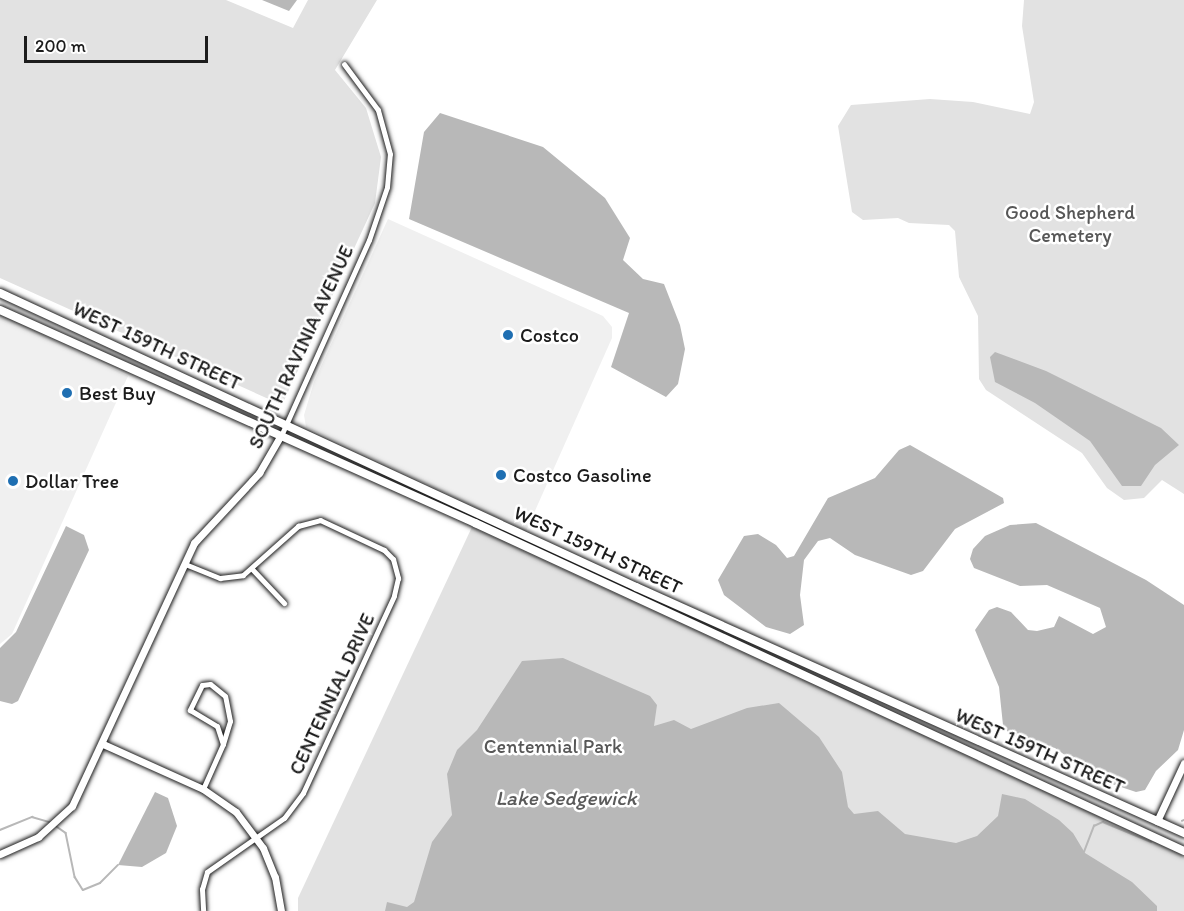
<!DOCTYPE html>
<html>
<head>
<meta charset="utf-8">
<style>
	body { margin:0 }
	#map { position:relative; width:1184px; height:911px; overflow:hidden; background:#fff; font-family:Itim,sans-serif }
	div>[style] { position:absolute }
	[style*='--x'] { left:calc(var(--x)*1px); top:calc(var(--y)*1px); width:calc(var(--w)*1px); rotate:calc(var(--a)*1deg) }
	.built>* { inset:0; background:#f0f0f0 }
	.green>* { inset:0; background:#e2e2e2 }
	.water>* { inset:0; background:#b8b8b8 }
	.stream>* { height:1.5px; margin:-0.75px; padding:0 0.75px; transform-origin:0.75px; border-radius:0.75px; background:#b8b8b8 }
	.roads { filter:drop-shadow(0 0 2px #1c1c1c) drop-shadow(0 0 2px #1c1c1c) }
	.street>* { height:5px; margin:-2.5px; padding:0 2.5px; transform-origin:2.5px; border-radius:2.5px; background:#fff }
	.secondary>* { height:7px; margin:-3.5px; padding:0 3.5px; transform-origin:3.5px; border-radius:3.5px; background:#fff }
	.primary>* { height:8px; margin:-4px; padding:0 4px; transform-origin:4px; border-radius:4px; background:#fff }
	.dots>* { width:16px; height:16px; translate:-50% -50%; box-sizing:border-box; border:3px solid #fff; border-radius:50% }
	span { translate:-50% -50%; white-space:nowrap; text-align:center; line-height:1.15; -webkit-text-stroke:5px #fff; paint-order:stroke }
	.park-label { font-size:20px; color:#575757 }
	.poi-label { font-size:20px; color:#1c1c1c }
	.left { translate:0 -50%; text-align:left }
	.street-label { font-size:20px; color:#1c1c1c }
	.water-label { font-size:21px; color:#5a5a5a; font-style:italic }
	.scale { position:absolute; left:24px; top:36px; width:184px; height:27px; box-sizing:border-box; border:3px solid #1c1c1c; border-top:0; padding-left:8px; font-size:18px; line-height:21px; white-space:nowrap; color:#1c1c1c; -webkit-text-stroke:4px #fff; paint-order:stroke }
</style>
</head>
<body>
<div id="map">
	<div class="built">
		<div style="clip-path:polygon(388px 219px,603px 316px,612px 327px,612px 338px,526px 531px,306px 427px,304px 415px,314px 382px)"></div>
		<div style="clip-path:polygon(0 314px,128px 376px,12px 634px,0 644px)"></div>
	</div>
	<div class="green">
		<div style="clip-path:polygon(0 0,226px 0,293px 28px,308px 0,377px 0,335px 70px,366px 108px,381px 157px,375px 203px,282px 405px,0 278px)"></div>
		<div style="clip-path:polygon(1024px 0,1184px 0,1184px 494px,1162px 480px,1144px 498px,1124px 500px,1107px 488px,1082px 453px,986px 390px,979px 379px,978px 316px,959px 277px,955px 231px,949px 225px,909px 223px,898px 218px,863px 220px,852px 212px,838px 126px,851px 105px,930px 99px,973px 102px,1030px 114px,1034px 102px,1022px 26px)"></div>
		<div style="clip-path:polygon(472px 527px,1184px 856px,1184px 911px,298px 911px,298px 898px)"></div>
	</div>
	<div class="water">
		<div style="clip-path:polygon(262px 0,297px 0,289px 11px)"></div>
		<div style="clip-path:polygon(440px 113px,543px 147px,605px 198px,630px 238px,623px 260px,643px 279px,664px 284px,680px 325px,685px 349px,678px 384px,666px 397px,611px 367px,629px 313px,409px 219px,424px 132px)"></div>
		<div style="clip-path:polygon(995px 352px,1046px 371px,1161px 428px,1179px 445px,1155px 465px,1141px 486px,1122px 486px,1090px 441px,1035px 403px,995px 382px,990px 357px)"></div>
		<div style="clip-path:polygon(910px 445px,1003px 498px,1004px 503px,955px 529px,923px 571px,911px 575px,855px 555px,830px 538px,818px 541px,804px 560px,800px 595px,804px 625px,790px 634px,766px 627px,724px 595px,718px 580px,744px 536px,758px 534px,776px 545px,787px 558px,794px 556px,828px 498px,875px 478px,899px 450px)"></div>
		<div style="clip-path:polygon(1036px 523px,1146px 580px,1184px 605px,1184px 730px,1178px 750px,1156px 771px,1145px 790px,1136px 792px,1100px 780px,1055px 748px,1010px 735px,1003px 725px,999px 687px,975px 630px,989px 610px,997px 607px,1011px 612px,1028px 630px,1037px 631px,1054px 627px,1059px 616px,1093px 634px,1106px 627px,1100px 608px,1047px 585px,1020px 586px,974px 568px,970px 559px,973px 549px,985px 536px,1010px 525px)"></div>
		<div style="clip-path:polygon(66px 526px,84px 535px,89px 550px,18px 701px,12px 704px,0 701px,0 648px,16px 632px)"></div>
		<div style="clip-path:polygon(563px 658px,650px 696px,657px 705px,654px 726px,674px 720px,691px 729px,747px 708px,779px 703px,819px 737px,842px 772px,848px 807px,854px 814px,878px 811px,905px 834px,956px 843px,977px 836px,998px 816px,1002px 794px,1025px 799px,1059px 820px,1073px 833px,1085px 853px,1132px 882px,1157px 906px,1157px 911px,385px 911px,387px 902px,407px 907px,414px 902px,432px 842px,452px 815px,447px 774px,457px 750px,477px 730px,522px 661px)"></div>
		<div style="clip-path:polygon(155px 792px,168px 798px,177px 826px,166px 853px,142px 867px,118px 865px)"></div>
	</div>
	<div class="stream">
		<div style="--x:1182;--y:821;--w:2;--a:-27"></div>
		<div style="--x:56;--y:826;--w:12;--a:35"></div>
		<div style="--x:66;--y:833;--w:45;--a:78.4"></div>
		<div style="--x:75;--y:877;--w:15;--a:58"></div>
		<div style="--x:83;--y:890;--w:18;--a:-22"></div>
		<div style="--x:100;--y:883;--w:25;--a:-45"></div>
		<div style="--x:0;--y:830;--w:35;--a:-22"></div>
		<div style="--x:32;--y:817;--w:18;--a:16"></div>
		<div style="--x:1084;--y:852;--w:28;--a:-69"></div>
		<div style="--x:1094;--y:826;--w:10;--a:-24"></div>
		<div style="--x:1103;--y:822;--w:52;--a:22.6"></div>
	</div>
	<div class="roads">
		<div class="street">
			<div style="--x:280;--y:438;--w:217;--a:-65.8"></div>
			<div style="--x:369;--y:240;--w:56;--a:-71.2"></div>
			<div style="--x:387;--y:187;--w:33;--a:-85"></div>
			<div style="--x:390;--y:154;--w:46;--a:-105.3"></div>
			<div style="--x:378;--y:110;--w:57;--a:-126.5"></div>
			<div style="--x:185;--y:564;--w:38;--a:22"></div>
			<div style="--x:220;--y:578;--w:23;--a:-7"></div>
			<div style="--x:243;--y:575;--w:74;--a:-41.7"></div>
			<div style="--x:298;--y:526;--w:23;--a:-15"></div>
			<div style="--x:320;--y:520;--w:71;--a:25.1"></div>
			<div style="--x:384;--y:550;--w:13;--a:45"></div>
			<div style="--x:393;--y:559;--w:20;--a:75"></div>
			<div style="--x:398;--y:578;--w:18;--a:103"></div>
			<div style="--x:394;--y:596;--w:217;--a:114.8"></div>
			<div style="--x:303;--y:793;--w:31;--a:127"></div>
			<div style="--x:284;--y:818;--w:94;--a:145"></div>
			<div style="--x:207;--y:872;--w:18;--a:106"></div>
			<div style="--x:202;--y:889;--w:22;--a:87"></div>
			<div style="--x:252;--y:569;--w:47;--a:46.7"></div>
			<div style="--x:203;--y:789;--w:49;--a:-66"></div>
			<div style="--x:223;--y:744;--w:24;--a:-73"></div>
			<div style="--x:230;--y:721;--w:25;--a:-101"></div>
			<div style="--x:225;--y:696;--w:19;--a:-141"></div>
			<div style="--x:210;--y:684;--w:8;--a:173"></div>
			<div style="--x:202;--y:685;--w:28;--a:116"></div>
			<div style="--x:190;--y:710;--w:31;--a:31"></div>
			<div style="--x:217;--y:726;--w:19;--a:72"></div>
		</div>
		<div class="secondary">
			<div style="--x:103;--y:744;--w:110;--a:24.2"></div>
			<div style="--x:203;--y:789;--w:40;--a:34.9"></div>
			<div style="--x:236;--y:812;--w:45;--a:53.1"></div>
			<div style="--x:263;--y:848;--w:31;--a:68"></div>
			<div style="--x:275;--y:877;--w:35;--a:80"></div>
			<div style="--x:1157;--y:821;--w:64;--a:-65"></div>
			<div style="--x:0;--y:854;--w:42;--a:-24.1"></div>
			<div style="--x:38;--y:837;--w:46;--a:-42.4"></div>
			<div style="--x:72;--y:806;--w:290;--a:-65.1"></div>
			<div style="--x:194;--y:543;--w:96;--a:-47.1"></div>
			<div style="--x:259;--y:473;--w:39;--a:-60"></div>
		</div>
		<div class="primary">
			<div style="--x:0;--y:293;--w:701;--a:24.81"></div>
			<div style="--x:636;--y:587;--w:601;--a:24.18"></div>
			<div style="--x:0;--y:310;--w:521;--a:24.15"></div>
			<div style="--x:475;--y:523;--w:781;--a:24.83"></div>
		</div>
	</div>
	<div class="dots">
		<div style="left:508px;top:335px;background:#1f6fb2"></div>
		<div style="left:67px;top:393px;background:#1f6fb2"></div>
		<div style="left:501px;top:475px;background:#1f6fb2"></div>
		<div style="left:13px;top:481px;background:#1f6fb2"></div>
	</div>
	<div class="park-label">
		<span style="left:1070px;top:224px">Good Shepherd<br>Cemetery</span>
		<span style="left:553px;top:746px">Centennial Park</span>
	</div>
	<div class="poi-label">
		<span class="left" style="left:520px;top:335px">Costco</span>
		<span class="left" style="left:79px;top:393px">Best Buy</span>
		<span class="left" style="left:513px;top:475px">Costco Gasoline</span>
		<span class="left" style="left:25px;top:481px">Dollar Tree</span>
	</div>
	<div class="street-label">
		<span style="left:157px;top:346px;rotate:25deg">WEST 159TH STREET</span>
		<span style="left:301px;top:347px;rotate:-65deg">SOUTH RAVINIA AVENUE</span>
		<span style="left:598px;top:550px;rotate:25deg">WEST 159TH STREET</span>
		<span style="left:332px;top:694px;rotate:-65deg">CENTENNIAL DRIVE</span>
		<span style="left:1040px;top:751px;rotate:24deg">WEST 159TH STREET</span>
	</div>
	<div class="water-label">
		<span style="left:566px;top:798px">Lake Sedgewick</span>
	</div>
	<div class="scale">200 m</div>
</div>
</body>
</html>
